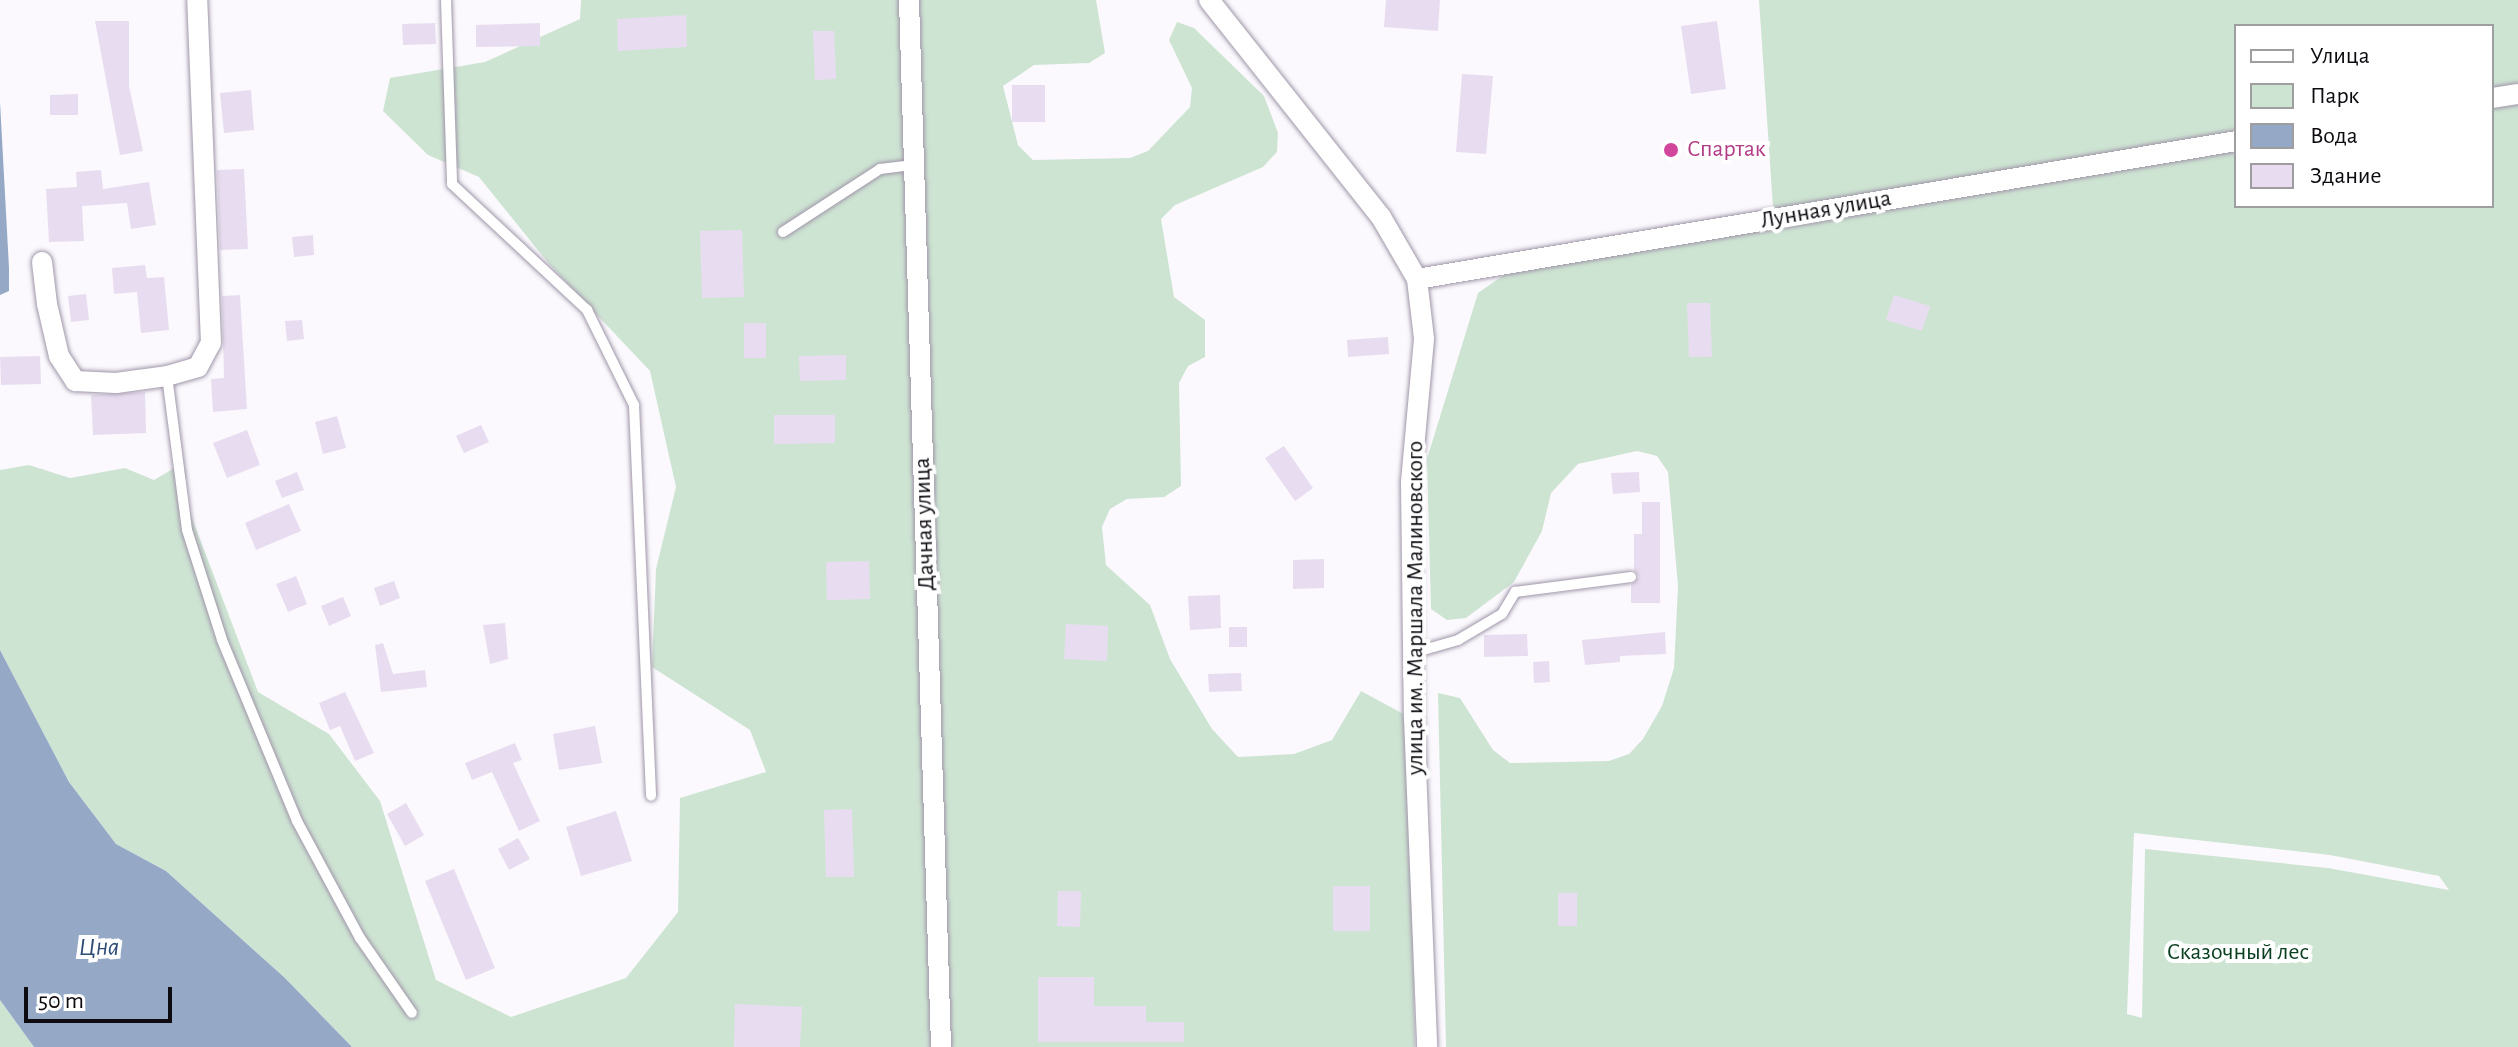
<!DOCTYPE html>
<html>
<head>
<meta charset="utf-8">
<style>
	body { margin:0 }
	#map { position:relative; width:2518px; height:1047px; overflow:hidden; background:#fbf9fd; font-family:"Alegreya Sans",sans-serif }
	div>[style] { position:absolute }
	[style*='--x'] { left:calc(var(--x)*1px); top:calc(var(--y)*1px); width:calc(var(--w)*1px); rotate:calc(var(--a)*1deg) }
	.green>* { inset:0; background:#cee4d3 }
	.water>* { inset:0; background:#95a9c7 }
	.building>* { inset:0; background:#e8ddf0 }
	.roads { filter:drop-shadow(0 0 2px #a096a9) drop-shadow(0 0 2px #a096a9) }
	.lane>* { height:10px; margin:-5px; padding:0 5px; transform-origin:5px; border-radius:5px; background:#fff }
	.street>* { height:20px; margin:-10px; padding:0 10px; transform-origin:10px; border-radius:10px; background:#fff }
	.dots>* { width:22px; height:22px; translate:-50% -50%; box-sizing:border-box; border:4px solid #fff; border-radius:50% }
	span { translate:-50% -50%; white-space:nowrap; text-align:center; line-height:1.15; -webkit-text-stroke:8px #fff; paint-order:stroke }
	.hotel-label { font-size:24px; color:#b23c85 }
	.left { translate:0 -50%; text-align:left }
	.street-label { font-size:24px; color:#0d0a10 }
	.park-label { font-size:24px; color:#083f1f }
	.water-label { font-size:26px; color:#2e4b75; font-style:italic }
	.legend { position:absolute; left:2234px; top:24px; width:260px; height:184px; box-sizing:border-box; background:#fff; border:2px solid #9e9d9f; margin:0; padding:10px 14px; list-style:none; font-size:24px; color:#0d0a10 }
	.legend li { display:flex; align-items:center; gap:16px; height:40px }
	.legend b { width:40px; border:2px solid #9e9d9f }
	.scale { position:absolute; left:24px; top:987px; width:148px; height:36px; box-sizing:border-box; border:4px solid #0d0a10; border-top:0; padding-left:10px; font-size:24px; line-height:28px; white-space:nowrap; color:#0d0a10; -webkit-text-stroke:6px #fff; paint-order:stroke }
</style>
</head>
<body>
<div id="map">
	<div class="green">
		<div style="clip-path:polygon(581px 0,1096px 0,1105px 53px,1089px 63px,1034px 65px,1003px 86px,1018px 145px,1033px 160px,1130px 158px,1148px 151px,1190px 107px,1192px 88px,1169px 40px,1177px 22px,1194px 28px,1264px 96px,1278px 133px,1277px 152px,1263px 167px,1175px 205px,1161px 219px,1174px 297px,1205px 320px,1205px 357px,1188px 366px,1179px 383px,1181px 486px,1164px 497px,1127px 499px,1110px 509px,1102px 527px,1106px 565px,1150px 605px,1170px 659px,1212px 729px,1238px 757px,1294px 754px,1332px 740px,1361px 691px,1409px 717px,1415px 1047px,352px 1047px,285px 978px,166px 871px,116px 844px,69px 782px,0 650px,0 470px,29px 465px,70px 478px,125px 468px,154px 480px,176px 467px,183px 467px,186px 471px,184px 497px,258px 692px,329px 734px,380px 801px,436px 980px,511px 1017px,626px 978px,678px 912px,680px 798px,766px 772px,750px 730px,652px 667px,656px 569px,676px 487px,650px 371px,549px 264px,479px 177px,428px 155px,383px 111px,390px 78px,485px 62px,580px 19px)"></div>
		<div style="clip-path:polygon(evenodd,1759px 0,2518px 0,2518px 1047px,1446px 1047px,1438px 693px,1460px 698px,1493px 750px,1510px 763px,1609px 761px,1629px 754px,1643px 739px,1662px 706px,1674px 668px,1678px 586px,1668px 472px,1657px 456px,1637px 451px,1578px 464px,1551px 493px,1542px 531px,1514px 582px,1466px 618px,1447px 620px,1431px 609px,1427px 459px,1478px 293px,1515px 267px,1598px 259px,1645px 246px,1774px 223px,1759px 0,2236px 26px,2492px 26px,2492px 206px,2236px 206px,2236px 26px,1759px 0,2134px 833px,2330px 855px,2439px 876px,2449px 890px,2328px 868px,2145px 849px,2142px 1018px,2127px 1014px,2134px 833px)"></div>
		<div style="clip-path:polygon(0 1000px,34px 1047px,0 1047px)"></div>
	</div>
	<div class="water">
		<div style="clip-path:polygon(0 102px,9px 268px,9px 291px,0 295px)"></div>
		<div style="clip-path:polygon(0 650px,69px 782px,116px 844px,166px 871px,285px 978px,352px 1047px,34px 1047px,0 1000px)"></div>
	</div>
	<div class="building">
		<div style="clip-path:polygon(1386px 0,1440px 0,1438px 31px,1384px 27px)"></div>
		<div style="clip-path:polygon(686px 15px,687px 47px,618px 51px,617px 19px)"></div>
		<div style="clip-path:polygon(95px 21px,129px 21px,129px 86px,143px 151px,120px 155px)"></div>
		<div style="clip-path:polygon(1717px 21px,1726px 89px,1691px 94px,1681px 26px)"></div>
		<div style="clip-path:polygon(435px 23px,436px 44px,403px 45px,402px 24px)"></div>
		<div style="clip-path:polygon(540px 23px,540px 46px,476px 47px,476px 25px)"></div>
		<div style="clip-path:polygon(813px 31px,834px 31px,836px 79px,815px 80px)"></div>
		<div style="clip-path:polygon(1462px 74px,1493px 76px,1486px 154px,1456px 152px)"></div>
		<div style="clip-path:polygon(1012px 85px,1045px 85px,1045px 122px,1012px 122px)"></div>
		<div style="clip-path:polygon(251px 90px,254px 130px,224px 133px,220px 93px)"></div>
		<div style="clip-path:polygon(78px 94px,78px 115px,50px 115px,50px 95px)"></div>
		<div style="clip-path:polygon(244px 169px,248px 249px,220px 250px,217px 170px)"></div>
		<div style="clip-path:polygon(101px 170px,103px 189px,149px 182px,156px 225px,131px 229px,127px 203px,82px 206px,84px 241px,49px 242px,46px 189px,77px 187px,76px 172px)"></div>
		<div style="clip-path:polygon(742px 230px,744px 297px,702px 298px,700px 231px)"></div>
		<div style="clip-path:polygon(313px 235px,314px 255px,294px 257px,292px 237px)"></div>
		<div style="clip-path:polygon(145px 265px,147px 278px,164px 277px,169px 330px,141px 333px,137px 292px,114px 294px,112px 268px)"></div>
		<div style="clip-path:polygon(86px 294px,89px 320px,71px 322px,68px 296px)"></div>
		<div style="clip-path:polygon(240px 295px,247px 409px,213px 412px,211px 379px,224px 378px,222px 296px)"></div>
		<div style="clip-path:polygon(1894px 295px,1930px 306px,1922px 331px,1886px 320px)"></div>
		<div style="clip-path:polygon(1687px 303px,1710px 303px,1712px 357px,1689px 357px)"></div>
		<div style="clip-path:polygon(302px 320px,304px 339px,287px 341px,285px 321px)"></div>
		<div style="clip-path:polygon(744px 323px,766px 323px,766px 358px,744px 358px)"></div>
		<div style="clip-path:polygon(1388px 337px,1389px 354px,1348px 357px,1347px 340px)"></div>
		<div style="clip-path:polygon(846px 355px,846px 380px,800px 381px,799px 356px)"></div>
		<div style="clip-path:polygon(40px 356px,41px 384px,1px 385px,0 357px)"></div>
		<div style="clip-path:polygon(145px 392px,146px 433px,93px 435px,91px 395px)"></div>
		<div style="clip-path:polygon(774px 415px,835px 415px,835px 443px,774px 444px)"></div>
		<div style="clip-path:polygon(337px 416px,346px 448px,323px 454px,315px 422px)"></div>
		<div style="clip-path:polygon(481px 425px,489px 442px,464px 453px,456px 436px)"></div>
		<div style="clip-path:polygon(247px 430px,260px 465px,227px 478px,213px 443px)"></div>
		<div style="clip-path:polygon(1284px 446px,1313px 488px,1295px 501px,1265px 458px)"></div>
		<div style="clip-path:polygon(297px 472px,304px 490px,282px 498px,275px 481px)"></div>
		<div style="clip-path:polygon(1639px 472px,1640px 492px,1613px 494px,1611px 473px)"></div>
		<div style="clip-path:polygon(1642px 502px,1660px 502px,1660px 603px,1631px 603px,1631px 585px,1639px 577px,1634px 570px,1634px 534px,1642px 534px)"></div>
		<div style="clip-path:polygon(289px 504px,301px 531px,256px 550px,245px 523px)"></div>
		<div style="clip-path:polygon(1324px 559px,1324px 588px,1293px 589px,1293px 560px)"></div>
		<div style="clip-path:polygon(869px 561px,870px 599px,827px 600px,826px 562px)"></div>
		<div style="clip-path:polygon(296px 576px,307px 604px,288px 612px,276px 584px)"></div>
		<div style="clip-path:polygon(394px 581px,400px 598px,380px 606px,374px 588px)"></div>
		<div style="clip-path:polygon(1220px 595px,1221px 628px,1190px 630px,1188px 596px)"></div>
		<div style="clip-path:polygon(343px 597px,351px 616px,329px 626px,321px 606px)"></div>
		<div style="clip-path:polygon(505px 623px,508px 659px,490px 664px,483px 625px)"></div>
		<div style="clip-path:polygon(1066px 624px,1108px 626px,1107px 661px,1064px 659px)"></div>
		<div style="clip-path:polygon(1229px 627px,1247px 627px,1247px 647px,1229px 647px)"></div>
		<div style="clip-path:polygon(1665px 632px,1666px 654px,1620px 656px,1620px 662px,1585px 665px,1582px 640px)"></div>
		<div style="clip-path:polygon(1527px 634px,1528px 656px,1484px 657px,1484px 635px)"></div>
		<div style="clip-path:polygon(383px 643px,393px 674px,425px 670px,427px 687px,381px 692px,375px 645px)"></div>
		<div style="clip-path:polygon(1549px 661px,1550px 682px,1534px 683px,1533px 662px)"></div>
		<div style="clip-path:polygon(1241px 673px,1242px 691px,1209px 692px,1208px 674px)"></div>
		<div style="clip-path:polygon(345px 692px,374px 753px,355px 761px,340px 726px,330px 730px,319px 703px)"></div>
		<div style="clip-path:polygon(595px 726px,602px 763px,559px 770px,553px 734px)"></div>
		<div style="clip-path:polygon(515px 743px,522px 760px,513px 763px,540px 821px,519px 831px,492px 772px,472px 780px,465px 763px)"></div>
		<div style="clip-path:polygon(406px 803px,424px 835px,405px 846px,387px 814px)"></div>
		<div style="clip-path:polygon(852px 809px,854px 877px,826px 877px,824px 810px)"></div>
		<div style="clip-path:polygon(616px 811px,632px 861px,581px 876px,566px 827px)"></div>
		<div style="clip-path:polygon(518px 838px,530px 859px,509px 870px,498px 849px)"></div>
		<div style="clip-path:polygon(454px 869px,495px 968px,466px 980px,425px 881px)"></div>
		<div style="clip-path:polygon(1333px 886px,1370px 886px,1370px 931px,1333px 931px)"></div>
		<div style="clip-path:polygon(1058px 891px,1081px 891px,1080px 927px,1057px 926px)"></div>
		<div style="clip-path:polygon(1558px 893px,1577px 893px,1577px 926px,1558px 926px)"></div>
		<div style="clip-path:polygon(1038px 977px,1094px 977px,1094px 1006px,1146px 1006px,1146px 1022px,1184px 1022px,1184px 1042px,1038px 1042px)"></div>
		<div style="clip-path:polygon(735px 1004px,802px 1007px,800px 1047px,734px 1047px)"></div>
	</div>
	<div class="roads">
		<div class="lane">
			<div style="--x:446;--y:0;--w:184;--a:88.1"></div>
			<div style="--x:452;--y:184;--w:185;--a:43"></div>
			<div style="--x:587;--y:310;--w:106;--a:63.7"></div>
			<div style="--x:634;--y:405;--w:391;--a:87.5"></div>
			<div style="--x:783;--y:232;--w:116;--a:-33"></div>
			<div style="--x:880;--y:169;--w:34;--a:-7"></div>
			<div style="--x:167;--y:376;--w:155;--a:82.6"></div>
			<div style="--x:187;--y:530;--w:115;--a:72.3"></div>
			<div style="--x:222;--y:640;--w:196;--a:67.5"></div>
			<div style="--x:297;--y:821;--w:133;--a:61.7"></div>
			<div style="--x:360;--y:938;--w:91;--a:55.3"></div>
			<div style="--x:1413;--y:653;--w:47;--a:-16.1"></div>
			<div style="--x:1458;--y:640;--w:51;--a:-30.6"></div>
			<div style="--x:1502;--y:614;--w:26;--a:-59"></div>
			<div style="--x:1515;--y:592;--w:117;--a:-7.4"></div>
		</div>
		<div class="street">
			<div style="--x:909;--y:0;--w:1047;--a:88.25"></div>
			<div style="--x:1209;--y:0;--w:277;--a:51.6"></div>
			<div style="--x:1381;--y:217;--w:72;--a:59.9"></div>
			<div style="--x:1417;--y:279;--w:60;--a:83.3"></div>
			<div style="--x:1424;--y:339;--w:144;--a:95.2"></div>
			<div style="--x:1411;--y:482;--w:236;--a:89.3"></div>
			<div style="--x:1414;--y:718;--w:329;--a:87.7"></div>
			<div style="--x:2492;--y:98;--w:26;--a:-9"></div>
			<div style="--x:42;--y:262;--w:42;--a:83.2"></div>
			<div style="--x:47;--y:304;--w:53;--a:77"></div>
			<div style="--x:59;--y:356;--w:30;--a:57"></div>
			<div style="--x:75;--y:381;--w:41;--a:2.8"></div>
			<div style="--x:116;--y:383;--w:51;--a:-7.8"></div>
			<div style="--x:167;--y:376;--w:32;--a:-16"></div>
			<div style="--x:198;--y:367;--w:27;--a:-62"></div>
			<div style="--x:211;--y:343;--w:343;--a:-92.3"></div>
			<div style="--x:1417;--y:279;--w:831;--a:-9.56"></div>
		</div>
	</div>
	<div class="dots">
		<div style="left:1671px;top:150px;background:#d1479c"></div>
	</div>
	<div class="hotel-label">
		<span class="left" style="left:1687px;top:150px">Спартак</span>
	</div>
	<div class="street-label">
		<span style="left:1826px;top:210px;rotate:-10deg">Лунная улица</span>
		<span style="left:925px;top:524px;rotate:-92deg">Дачная улица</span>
		<span style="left:1416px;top:608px;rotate:-90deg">улица им. Маршала Малиновского</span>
	</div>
	<div class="park-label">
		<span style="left:2238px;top:953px">Сказочный лес</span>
	</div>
	<div class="water-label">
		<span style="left:99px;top:948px">Цна</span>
	</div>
	<ul class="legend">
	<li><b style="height:10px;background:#fff"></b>Улица</li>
	<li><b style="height:22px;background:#cee4d3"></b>Парк</li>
	<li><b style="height:22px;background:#95a9c7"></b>Вода</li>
	<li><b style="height:22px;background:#e8ddf0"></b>Здание</li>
	</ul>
	<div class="scale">50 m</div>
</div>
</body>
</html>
